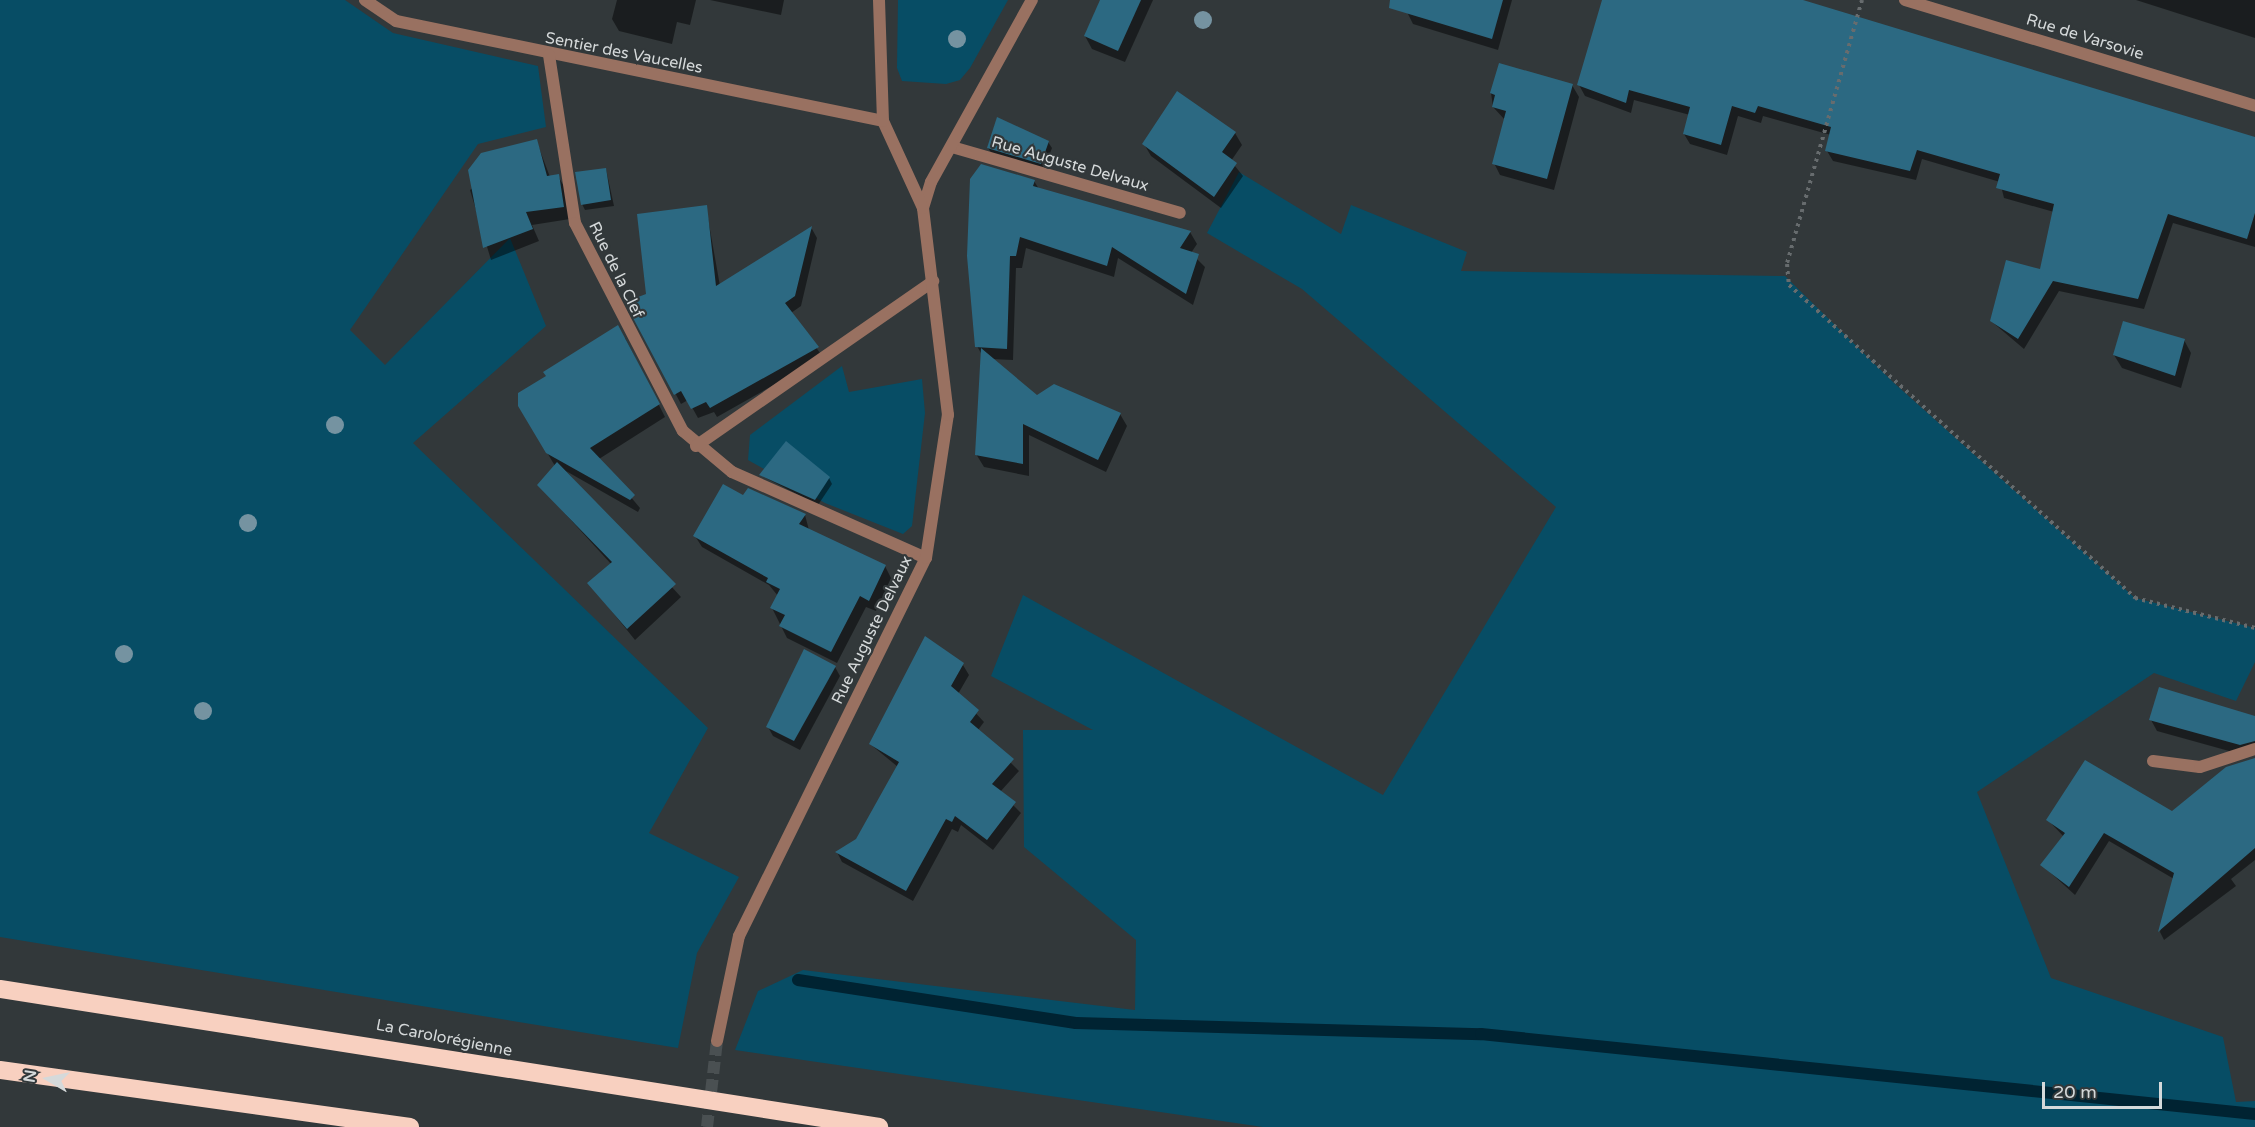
<!DOCTYPE html>
<html>
<head>
<meta charset="utf-8">
<style>
	body { margin:0 }
	#map { position:relative; width:2255px; height:1127px; overflow:hidden; background:#32383a; font-family:"Varela Round",sans-serif }
	div>[style] { position:absolute }
	[style*='--x'] { left:calc(var(--x)*1px); top:calc(var(--y)*1px); width:calc(var(--w)*1px); rotate:calc(var(--a)*1deg) }
	.green>* { inset:0; background:#074d65 }
	.shadow>* { inset:0; background:#0007 }
	.stream>* { height:12px; margin:-6px; padding:0 6px; transform-origin:6px; border-radius:6px; background:#002332 }
	.building>* { inset:0; background:#2c6982 }
	.street-tunnel>* { height:12px; margin-top:-6px; transform-origin:0; background:repeating-linear-gradient(90deg,#4a5052 0 12px,transparent 0 18px) }
	.path>* { height:4px; margin-top:-2px; transform-origin:0; background:repeating-linear-gradient(90deg,#676c6e 0 3px,transparent 0 7.5px) }
	.street>* { height:12px; margin:-6px; padding:0 6px; transform-origin:6px; border-radius:6px; background:#997161 }
	.highway>* { height:18px; margin:-9px; padding:0 9px; transform-origin:9px; border-radius:9px; background:#f8d0c0 }
	.trees>* { width:18px; height:18px; margin:-9px; border-radius:50%; background:#7593a1 }
	span { translate:-50% -50%; white-space:nowrap; text-align:center; line-height:1.15; -webkit-text-stroke:4.5px #32383a; paint-order:stroke }
	.street-label { font-size:16px; color:#d5d9da }
	.north { position:absolute; left:18px; top:1049px; width:60px; height:60px; -webkit-text-stroke:4px #32383a; paint-order:stroke; rotate:279deg; font-size:16px; font-weight:700; line-height:24px; text-align:center; color:#d5d9da }
	.north::after { content:''; display:block; margin:auto; width:21px; height:27px; background:#d5d9da; clip-path:polygon(50% 0,100% 100%,50% 72%,0 100%) }
	.scale { position:absolute; left:2042px; top:1082px; width:120px; height:27px; box-sizing:border-box; border:3px solid #d5d9da; border-top:0; padding-left:8px; font-size:18px; line-height:21px; white-space:nowrap; color:#d5d9da; -webkit-text-stroke:4px #32383a; paint-order:stroke }
</style>
</head>
<body>
<div id="map">
	<div class="green">
		<div style="clip-path:polygon(0 0,345px 0,393px 33px,538px 66px,546px 127px,478px 144px,350px 330px,385px 365px,510px 238px,546px 326px,413px 443px,708px 728px,649px 833px,739px 877px,697px 953px,678px 1048px,0 937px)"></div>
		<div style="clip-path:polygon(898px 0,1008px 0,970px 68px,960px 80px,946px 84px,902px 81px,897px 68px)"></div>
		<div style="clip-path:polygon(1239px 172px,1341px 234px,1351px 205px,1467px 252px,1461px 271px,1785px 276px,1894px 383px,2135px 598px,2255px 628px,2255px 662px,2236px 701px,2154px 673px,1977px 792px,2051px 978px,2223px 1037px,2236px 1102px,2255px 1101px,2255px 1127px,1263px 1127px,735px 1050px,758px 991px,803px 970px,1135px 1010px,1136px 940px,1024px 847px,1023px 730px,1093px 730px,991px 676px,1023px 595px,1383px 795px,1556px 507px,1302px 289px,1207px 233px)"></div>
		<div style="clip-path:polygon(842px 366px,849px 392px,922px 379px,925px 413px,912px 526px,903px 534px,825px 503px,748px 460px,750px 435px)"></div>
	</div>
	<div class="shadow">
		<div style="clip-path:polygon(617px 0,696px 0,690px 25px,677px 22px,672px 44px,619px 31px,612px 19px)"></div>
		<div style="clip-path:polygon(710px 0,784px 0,781px 15px)"></div>
		<div style="clip-path:polygon(1102px 0,1153px 0,1125px 62px,1092px 49px,1085px 36px)"></div>
		<div style="clip-path:polygon(1401px 0,1512px 0,1498px 50px,1413px 24px)"></div>
		<div style="clip-path:polygon(1645px 0,1789px 0,2255px 138px,2255px 247px,2173px 223px,2144px 309px,2059px 291px,2024px 349px,1991px 321px,2041px 271px,2054px 212px,2004px 198px,2000px 182px,1922px 159px,1916px 180px,1833px 161px,1827px 151px,1831px 135px,1763px 116px,1761px 123px,1738px 116px,1727px 155px,1690px 144px,1684px 134px,1690px 115px,1634px 100px,1631px 113px,1585px 96px,1579px 85px)"></div>
		<div style="clip-path:polygon(2136px 0,2255px 0,2255px 38px)"></div>
		<div style="clip-path:polygon(1572px 85px,1579px 97px,1554px 190px,1500px 175px,1494px 163px,1505px 120px,1493px 107px,1491px 93px)"></div>
		<div style="clip-path:polygon(1235px 133px,1242px 145px,1231px 161px,1243px 176px,1221px 208px,1151px 156px,1144px 144px)"></div>
		<div style="clip-path:polygon(536px 140px,550px 177px,558px 176px,565px 188px,570px 219px,532px 225px,539px 241px,491px 260px,470px 190px)"></div>
		<div style="clip-path:polygon(1048px 142px,1052px 148px,1044px 169px,992px 154px,988px 148px)"></div>
		<div style="clip-path:polygon(606px 169px,614px 206px,585px 210px,582px 204px)"></div>
		<div style="clip-path:polygon(1034px 181px,1039px 189px,1190px 232px,1197px 244px,1191px 253px,1205px 267px,1193px 305px,1118px 258px,1114px 277px,1026px 248px,1022px 268px,1016px 268px,1013px 360px,991px 359px,1037px 397px,1120px 414px,1127px 426px,1106px 472px,1029px 435px,1029px 476px,984px 467px,976px 454px,982px 355px,977px 346px)"></div>
		<div style="clip-path:polygon(706px 207px,720px 286px,812px 229px,817px 238px,801px 306px,791px 313px,823px 357px,717px 417px,714px 412px,698px 418px,688px 400px,681px 404px,634px 316px)"></div>
		<div style="clip-path:polygon(625px 338px,665px 417px,599px 459px,640px 508px,638px 512px,566px 471px,681px 597px,635px 640px,589px 583px,611px 564px,539px 485px,555px 466px,519px 405px)"></div>
		<div style="clip-path:polygon(2184px 340px,2191px 353px,2181px 388px,2122px 368px,2114px 355px)"></div>
		<div style="clip-path:polygon(760px 475px,829px 478px,832px 484px,818px 505px)"></div>
		<div style="clip-path:polygon(743px 497px,805px 515px,809px 530px,885px 566px,891px 578px,876px 611px,866px 607px,837px 663px,787px 638px,772px 608px,778px 596px,769px 585px,702px 547px,695px 536px)"></div>
		<div style="clip-path:polygon(963px 665px,969px 675px,958px 694px,984px 722px,978px 730px,1019px 771px,1000px 792px,1021px 813px,993px 850px,961px 825px,958px 832px,952px 829px,913px 901px,842px 862px,837px 852px,857px 840px,898px 767px,870px 744px)"></div>
		<div style="clip-path:polygon(835px 667px,840px 676px,800px 750px,773px 736px,768px 727px)"></div>
		<div style="clip-path:polygon(2255px 718px,2255px 754px,2247px 756px,2157px 731px,2151px 720px)"></div>
		<div style="clip-path:polygon(2255px 759px,2255px 860px,2231px 879px,2236px 886px,2164px 940px,2160px 932px,2174px 879px,2109px 841px,2075px 895px,2042px 865px,2064px 837px,2048px 820px,2172px 813px)"></div>
	</div>
	<div class="stream">
		<div style="--x:798;--y:980;--w:281;--a:8.8"></div>
		<div style="--x:1076;--y:1023;--w:405;--a:1.6"></div>
		<div style="--x:1481;--y:1034;--w:778;--a:5.9"></div>
	</div>
	<div class="building">
		<div style="clip-path:polygon(1100px 0,1141px 0,1118px 51px,1084px 36px)"></div>
		<div style="clip-path:polygon(1390px 0,1503px 0,1492px 39px,1389px 8px)"></div>
		<div style="clip-path:polygon(1602px 0,1803px 0,2255px 137px,2255px 213px,2247px 239px,2168px 214px,2138px 299px,2053px 281px,2018px 339px,1990px 321px,2006px 260px,2040px 269px,2054px 204px,1996px 188px,2000px 174px,1917px 150px,1910px 171px,1825px 151px,1831px 127px,1758px 106px,1755px 113px,1732px 106px,1721px 145px,1683px 134px,1690px 107px,1629px 90px,1626px 103px,1577px 85px)"></div>
		<div style="clip-path:polygon(1499px 63px,1573px 84px,1547px 179px,1492px 164px,1506px 111px,1492px 107px,1495px 95px,1490px 93px)"></div>
		<div style="clip-path:polygon(1177px 91px,1236px 132px,1222px 152px,1237px 163px,1214px 197px,1142px 144px)"></div>
		<div style="clip-path:polygon(997px 117px,1049px 141px,1041px 164px,987px 148px)"></div>
		<div style="clip-path:polygon(537px 139px,547px 176px,559px 174px,564px 207px,526px 212px,533px 229px,483px 248px,468px 170px,481px 153px)"></div>
		<div style="clip-path:polygon(981px 164px,1035px 180px,1033px 186px,1191px 231px,1180px 248px,1199px 254px,1186px 294px,1112px 247px,1107px 266px,1020px 237px,1016px 256px,1010px 256px,1007px 349px,975px 347px,967px 256px,970px 179px)"></div>
		<div style="clip-path:polygon(606px 168px,611px 200px,581px 205px,575px 172px)"></div>
		<div style="clip-path:polygon(707px 205px,716px 286px,812px 226px,795px 296px,785px 303px,819px 347px,710px 408px,706px 402px,691px 409px,681px 391px,674px 395px,632px 316px,638px 312px,633px 299px,646px 294px,637px 214px)"></div>
		<div style="clip-path:polygon(2123px 321px,2185px 339px,2175px 376px,2113px 355px)"></div>
		<div style="clip-path:polygon(618px 325px,660px 404px,590px 448px,635px 495px,630px 500px,546px 453px,518px 406px,518px 393px,546px 376px,543px 372px)"></div>
		<div style="clip-path:polygon(981px 348px,1037px 395px,1054px 384px,1121px 413px,1098px 460px,1023px 424px,1023px 464px,975px 455px)"></div>
		<div style="clip-path:polygon(786px 441px,830px 477px,815px 500px,759px 475px)"></div>
		<div style="clip-path:polygon(557px 462px,676px 584px,627px 629px,587px 583px,612px 562px,537px 485px)"></div>
		<div style="clip-path:polygon(723px 484px,743px 495px,748px 488px,806px 514px,799px 524px,886px 565px,869px 601px,860px 596px,831px 652px,779px 626px,785px 615px,770px 608px,780px 589px,766px 582px,768px 578px,693px 536px)"></div>
		<div style="clip-path:polygon(925px 636px,964px 663px,951px 686px,979px 710px,970px 722px,1014px 759px,992px 784px,1016px 802px,987px 840px,955px 816px,952px 822px,946px 819px,906px 891px,835px 852px,856px 839px,899px 762px,869px 744px)"></div>
		<div style="clip-path:polygon(804px 649px,836px 666px,794px 741px,766px 727px)"></div>
		<div style="clip-path:polygon(2159px 687px,2255px 716px,2255px 741px,2240px 745px,2149px 720px)"></div>
		<div style="clip-path:polygon(2255px 758px,2255px 848px,2158px 932px,2174px 873px,2104px 833px,2069px 887px,2040px 865px,2065px 833px,2046px 820px,2085px 760px,2172px 811px,2226px 767px)"></div>
	</div>
	<div class="street-tunnel">
		<div style="--x:707;--y:1127;--w:87;--a:-83.4"></div>
	</div>
	<div class="path">
		<div style="--x:1862;--y:0;--w:274;--a:105.9"></div>
		<div style="--x:1787;--y:264;--w:21;--a:85"></div>
		<div style="--x:1789;--y:285;--w:467;--a:42.1"></div>
		<div style="--x:2135;--y:598;--w:124;--a:14"></div>
	</div>
	<div class="street">
		<div style="--x:365;--y:0;--w:37;--a:34"></div>
		<div style="--x:396;--y:21;--w:497;--a:11.6"></div>
		<div style="--x:1905;--y:0;--w:366;--a:16.8"></div>
		<div style="--x:549;--y:55;--w:170;--a:81.2"></div>
		<div style="--x:575;--y:223;--w:234;--a:62.6"></div>
		<div style="--x:683;--y:431;--w:64;--a:39.9"></div>
		<div style="--x:732;--y:472;--w:212;--a:23.9"></div>
		<div style="--x:952;--y:147;--w:237;--a:16.1"></div>
		<div style="--x:923;--y:208;--w:27;--a:-73"></div>
		<div style="--x:931;--y:182;--w:208;--a:-61"></div>
		<div style="--x:696;--y:446;--w:289;--a:-34.8"></div>
		<div style="--x:2153;--y:761;--w:47;--a:7.3"></div>
		<div style="--x:2200;--y:767;--w:58;--a:-18.1"></div>
		<div style="--x:717;--y:1041;--w:107;--a:-78.2"></div>
		<div style="--x:739;--y:936;--w:422;--a:-63.7"></div>
		<div style="--x:926;--y:558;--w:145;--a:-81.3"></div>
		<div style="--x:948;--y:415;--w:209;--a:-96.9"></div>
		<div style="--x:923;--y:208;--w:96;--a:-114.7"></div>
		<div style="--x:883;--y:121;--w:121;--a:-91.9"></div>
	</div>
	<div class="highway">
		<div style="--x:0;--y:989;--w:890;--a:8.92"></div>
		<div style="--x:0;--y:1070;--w:414;--a:7.9"></div>
	</div>
	<div class="trees">
		<div style="left:1203px;top:20px"></div>
		<div style="left:957px;top:39px"></div>
		<div style="left:335px;top:425px"></div>
		<div style="left:248px;top:523px"></div>
		<div style="left:124px;top:654px"></div>
		<div style="left:203px;top:711px"></div>
	</div>
	<div class="street-label">
		<span style="left:2085px;top:37px;rotate:17deg">Rue de Varsovie</span>
		<span style="left:624px;top:53px;rotate:11deg">Sentier des Vaucelles</span>
		<span style="left:1070px;top:164px;rotate:16deg">Rue Auguste Delvaux</span>
		<span style="left:616px;top:270px;rotate:64deg">Rue de la Clef</span>
		<span style="left:872px;top:630px;rotate:-64deg">Rue Auguste Delvaux</span>
		<span style="left:444px;top:1038px;rotate:11deg">La Carolorégienne</span>
	</div>
	<div class="north">N</div>
	<div class="scale">20 m</div>
</div>
</body>
</html>
